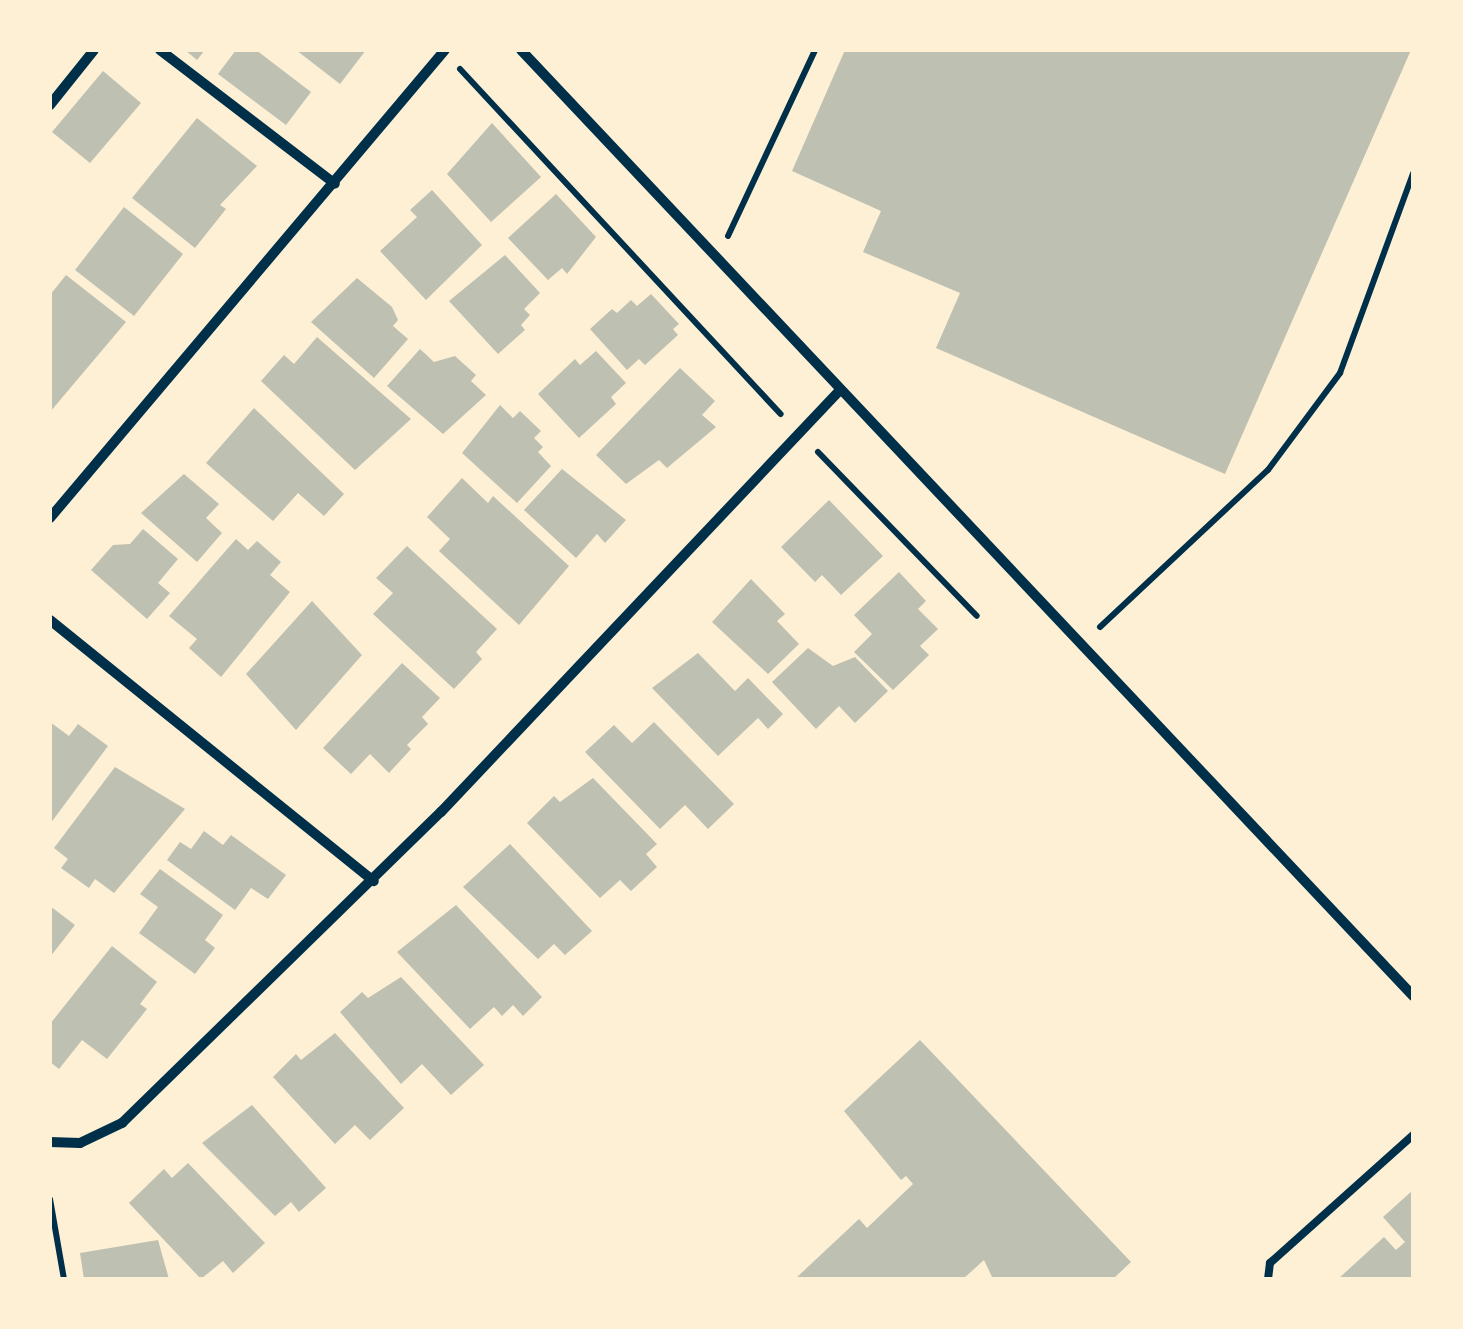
<!DOCTYPE html>
<html>
<head>
<meta charset="utf-8">
<style>
	body { margin:0 }
	#map { position:relative; width:1463px; height:1329px; overflow:hidden; background:#fdf0d5; font-family:Karla,sans-serif }
	div>[style] { position:absolute }
	[style*='--x'] { left:calc(var(--x)*1px); top:calc(var(--y)*1px); width:calc(var(--w)*1px); rotate:calc(var(--a)*1deg) }
	.building>* { inset:0; background:#bec0b2 }
	.path>* { height:6px; margin:-3px; padding:0 3px; transform-origin:3px; border-radius:3px; background:#003049 }
	.service>* { height:8px; margin:-4px; padding:0 4px; transform-origin:4px; border-radius:4px; background:#003049 }
	.minor>* { height:10px; margin:-5px; padding:0 5px; transform-origin:5px; border-radius:5px; background:#003049 }
	span { translate:-50% -50%; white-space:nowrap; text-align:center; line-height:1.15; -webkit-text-stroke:10px #fdf0d5; paint-order:stroke }
	.frame { position:absolute; inset:0; border:52px solid #fdf0d5; pointer-events:none }
</style>
</head>
<body>
<div id="map">
	<div class="building">
		<div style="clip-path:polygon(185px 50px,205px 50px,197px 60px)"></div>
		<div style="clip-path:polygon(236px 50px,256px 50px,311px 92px,286px 125px,218px 74px)"></div>
		<div style="clip-path:polygon(296px 50px,366px 50px,340px 84px)"></div>
		<div style="clip-path:polygon(845px 50px,1411px 50px,1225px 474px,936px 348px,960px 293px,863px 252px,881px 211px,792px 171px)"></div>
		<div style="clip-path:polygon(103px 71px,141px 103px,90px 163px,52px 132px)"></div>
		<div style="clip-path:polygon(197px 118px,257px 166px,220px 205px,226px 209px,195px 248px,132px 198px)"></div>
		<div style="clip-path:polygon(492px 123px,541px 177px,491px 222px,447px 174px)"></div>
		<div style="clip-path:polygon(432px 190px,482px 245px,426px 300px,380px 251px,417px 217px,410px 210px)"></div>
		<div style="clip-path:polygon(556px 194px,596px 237px,567px 274px,562px 268px,548px 280px,508px 238px)"></div>
		<div style="clip-path:polygon(124px 207px,183px 254px,134px 316px,75px 270px)"></div>
		<div style="clip-path:polygon(505px 255px,540px 293px,524px 309px,530px 315px,521px 325px,525px 330px,498px 354px,449px 301px)"></div>
		<div style="clip-path:polygon(66px 275px,126px 322px,50px 412px,50px 295px)"></div>
		<div style="clip-path:polygon(357px 278px,392px 307px,398px 320px,393px 326px,408px 339px,374px 378px,311px 322px)"></div>
		<div style="clip-path:polygon(651px 294px,679px 324px,673px 329px,678px 335px,645px 365px,639px 359px,627px 370px,590px 329px,612px 309px,617px 313px,631px 300px,637px 306px)"></div>
		<div style="clip-path:polygon(317px 337px,411px 419px,355px 470px,261px 381px,284px 355px,294px 364px)"></div>
		<div style="clip-path:polygon(420px 349px,434px 362px,455px 356px,476px 375px,471px 381px,486px 395px,443px 434px,387px 386px)"></div>
		<div style="clip-path:polygon(596px 351px,626px 383px,611px 397px,616px 404px,579px 438px,538px 394px,575px 359px,580px 365px)"></div>
		<div style="clip-path:polygon(680px 368px,715px 401px,702px 415px,716px 427px,667px 468px,659px 460px,626px 484px,596px 455px)"></div>
		<div style="clip-path:polygon(500px 405px,513px 418px,520px 411px,541px 431px,534px 438px,543px 447px,538px 452px,551px 466px,517px 503px,462px 453px)"></div>
		<div style="clip-path:polygon(254px 408px,344px 494px,324px 516px,298px 493px,273px 521px,206px 463px)"></div>
		<div style="clip-path:polygon(562px 469px,626px 520px,605px 543px,597px 534px,576px 558px,524px 510px)"></div>
		<div style="clip-path:polygon(184px 474px,219px 504px,206px 518px,222px 533px,197px 562px,141px 513px)"></div>
		<div style="clip-path:polygon(462px 478px,488px 503px,493px 496px,569px 566px,519px 625px,439px 551px,450px 539px,427px 517px)"></div>
		<div style="clip-path:polygon(829px 500px,883px 556px,841px 595px,822px 575px,815px 582px,781px 547px)"></div>
		<div style="clip-path:polygon(143px 529px,178px 559px,158px 583px,170px 593px,147px 619px,91px 570px,113px 545px,130px 544px)"></div>
		<div style="clip-path:polygon(236px 539px,248px 550px,257px 541px,281px 562px,270px 575px,290px 592px,221px 677px,189px 648px,197px 639px,169px 616px)"></div>
		<div style="clip-path:polygon(407px 546px,497px 629px,476px 652px,482px 659px,454px 689px,373px 614px,393px 593px,376px 578px)"></div>
		<div style="clip-path:polygon(899px 572px,926px 601px,918px 609px,938px 629px,920px 646px,929px 655px,893px 690px,854px 652px,872px 634px,854px 615px)"></div>
		<div style="clip-path:polygon(751px 579px,785px 614px,777px 621px,799px 644px,768px 674px,712px 622px)"></div>
		<div style="clip-path:polygon(312px 601px,362px 655px,296px 730px,246px 674px)"></div>
		<div style="clip-path:polygon(808px 648px,833px 666px,855px 657px,888px 691px,855px 723px,839px 706px,816px 729px,772px 682px)"></div>
		<div style="clip-path:polygon(698px 653px,735px 691px,748px 678px,783px 714px,768px 729px,758px 718px,718px 756px,652px 688px)"></div>
		<div style="clip-path:polygon(402px 663px,440px 698px,422px 717px,428px 724px,407px 745px,411px 749px,389px 773px,370px 754px,351px 774px,323px 748px)"></div>
		<div style="clip-path:polygon(50px 722px,69px 736px,78px 724px,108px 746px,50px 824px)"></div>
		<div style="clip-path:polygon(654px 722px,734px 804px,708px 829px,685px 805px,660px 829px,585px 752px,614px 725px,632px 743px)"></div>
		<div style="clip-path:polygon(115px 767px,185px 809px,114px 893px,95px 879px,89px 888px,61px 868px,68px 859px,54px 848px)"></div>
		<div style="clip-path:polygon(593px 778px,657px 844px,646px 854px,657px 867px,631px 891px,620px 880px,600px 898px,527px 823px,554px 796px,560px 802px)"></div>
		<div style="clip-path:polygon(204px 831px,223px 845px,231px 835px,286px 875px,268px 899px,251px 888px,235px 910px,167px 860px,180px 842px,191px 849px)"></div>
		<div style="clip-path:polygon(510px 844px,592px 931px,565px 955px,554px 944px,538px 959px,463px 887px)"></div>
		<div style="clip-path:polygon(160px 869px,223px 915px,205px 940px,215px 948px,195px 974px,139px 933px,158px 907px,140px 894px)"></div>
		<div style="clip-path:polygon(456px 905px,542px 997px,523px 1016px,513px 1005px,502px 1016px,494px 1007px,470px 1029px,397px 952px)"></div>
		<div style="clip-path:polygon(50px 906px,75px 925px,50px 957px)"></div>
		<div style="clip-path:polygon(112px 946px,157px 982px,140px 1004px,147px 1009px,107px 1059px,82px 1040px,59px 1069px,50px 1062px,50px 1024px)"></div>
		<div style="clip-path:polygon(401px 977px,484px 1065px,451px 1095px,422px 1064px,401px 1084px,340px 1012px,362px 992px,368px 998px)"></div>
		<div style="clip-path:polygon(335px 1033px,404px 1108px,370px 1140px,355px 1125px,335px 1144px,273px 1077px,296px 1054px,301px 1060px)"></div>
		<div style="clip-path:polygon(920px 1040px,1131px 1262px,1113px 1279px,993px 1279px,984px 1260px,963px 1279px,795px 1279px,859px 1219px,867px 1228px,913px 1184px,906px 1176px,901px 1180px,844px 1111px)"></div>
		<div style="clip-path:polygon(252px 1105px,326px 1188px,299px 1212px,291px 1202px,275px 1216px,202px 1143px)"></div>
		<div style="clip-path:polygon(188px 1163px,265px 1243px,233px 1273px,223px 1261px,201px 1279px,129px 1203px,164px 1169px,172px 1178px)"></div>
		<div style="clip-path:polygon(1413px 1190px,1413px 1279px,1338px 1279px,1384px 1237px,1396px 1250px,1405px 1242px,1383px 1217px)"></div>
		<div style="clip-path:polygon(158px 1240px,169px 1279px,84px 1279px,80px 1253px)"></div>
	</div>
	<div class="path">
		<div style="--x:460;--y:69;--w:471;--a:47.1"></div>
		<div style="--x:728;--y:236;--w:205;--a:-64.9"></div>
		<div style="--x:818;--y:452;--w:228;--a:45.9"></div>
		<div style="--x:1100;--y:627;--w:230;--a:-43.1"></div>
		<div style="--x:1268;--y:470;--w:121;--a:-53.4"></div>
		<div style="--x:1340;--y:373;--w:213;--a:-69.9"></div>
		<div style="--x:50;--y:1199;--w:81;--a:80.1"></div>
	</div>
	<div class="service">
		<div style="--x:1268;--y:1279;--w:16;--a:-83"></div>
		<div style="--x:1270;--y:1263;--w:192;--a:-41.8"></div>
	</div>
	<div class="minor">
		<div style="--x:160;--y:50;--w:220;--a:37.4"></div>
		<div style="--x:521;--y:50;--w:1300;--a:46.68"></div>
		<div style="--x:50;--y:105;--w:70;--a:-51.3"></div>
		<div style="--x:50;--y:518;--w:612;--a:-49.84"></div>
		<div style="--x:50;--y:620;--w:416;--a:38.9"></div>
		<div style="--x:50;--y:1142;--w:30;--a:2"></div>
		<div style="--x:80;--y:1143;--w:47;--a:-25.5"></div>
		<div style="--x:122;--y:1123;--w:446;--a:-44.3"></div>
		<div style="--x:441;--y:812;--w:581;--a:-46.6"></div>
	</div>
	<div class="frame"></div>
</div>
</body>
</html>
